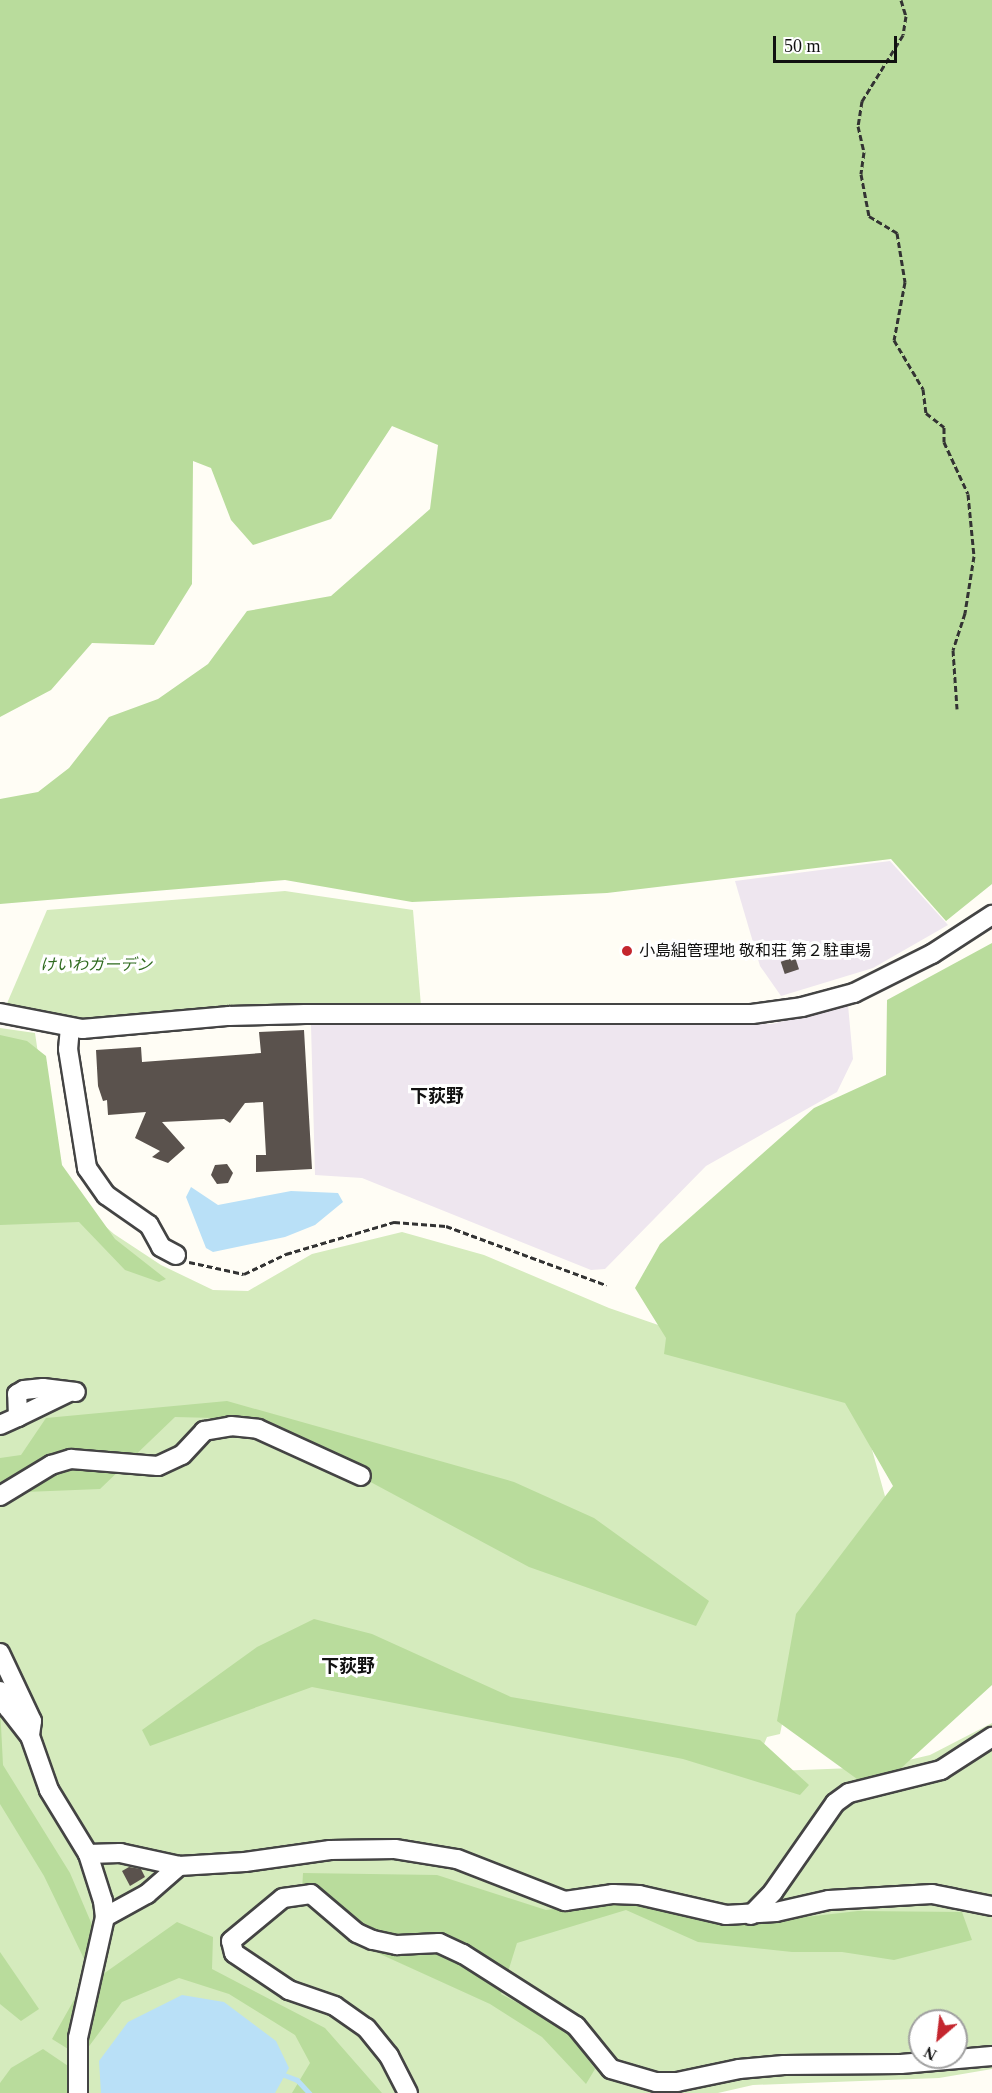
<!DOCTYPE html>
<html>
<head>
<meta charset="utf-8">
<style>
	body { margin:0 }
	#map { position:relative; width:992px; height:2093px; overflow:hidden; background:#fffdf5; font-family:"Times New Roman","Noto Sans JP",serif }
	div>[style] { position:absolute }
	[style*='--x'] { left:calc(var(--x)*1px); top:calc(var(--y)*1px); width:calc(var(--w)*1px); rotate:calc(var(--a)*1deg) }
	.industrial>* { inset:0; background:#eee6ef }
	.green>* { inset:0; background:#d5ebbd }
	.forest>* { inset:0; background:#b9dc9c }
	.water>* { inset:0; background:#b9e0f7 }
	.stream>* { height:5px; margin:-2.5px; padding:0 2.5px; transform-origin:2.5px; border-radius:2.5px; background:#b9e0f7 }
	.building>* { inset:0; background:#5a524d; transform-origin:0 0 }
	.path>* { height:3px; margin-top:-1.5px; transform-origin:0; background:repeating-linear-gradient(90deg,#333 0 6px,transparent 0 9px) }
	.roads { filter:drop-shadow(2px 0 #444) drop-shadow(-2px 0 #444) drop-shadow(0 2px #444) drop-shadow(0 -2px #444) }
	.minor>* { height:18px; margin:-9px; padding:0 9px; transform-origin:9px; border-radius:9px; background:#fff }
	.dots>* { width:16px; height:16px; translate:-50% -50%; box-sizing:border-box; border:3px solid #fff; border-radius:50% }
	span { translate:-50% -50%; white-space:nowrap; text-align:center; line-height:1.15; -webkit-text-stroke:6px #fff; paint-order:stroke }
	.poi-label { font-size:16px; color:#111 }
	.left { translate:0 -50%; text-align:left }
	.park-label { font-size:16px; color:#2f6b1f; font-style:italic }
	.neighbourhood-label { font-size:18px; color:#111; font-weight:700 }
	.north { position:absolute; left:908px; top:2009px; width:60px; height:60px; box-sizing:border-box; background:#fff; border:2px solid #a0a0a0; border-radius:50%; rotate:208deg; font-size:16px; font-weight:700; line-height:24px; text-align:center; color:#111 }
	.north::after { content:''; display:block; margin:auto; width:21px; height:27px; background:#c4262e; clip-path:polygon(50% 0,100% 100%,50% 72%,0 100%) }
	.scale { position:absolute; left:773px; top:36px; width:124px; height:27px; box-sizing:border-box; border:3px solid #111; border-top:0; padding-left:8px; font-size:18px; line-height:21px; white-space:nowrap; color:#111; -webkit-text-stroke:4px #fff; paint-order:stroke }
</style>
</head>
<body>
<div id="map">
	<div class="industrial">
		<i style="clip-path:polygon(890px 861px,948px 925px,873px 968px,781px 996px,760px 966px,735px 881px)"></i>
		<i style="clip-path:polygon(848px 1005px,853px 1059px,837px 1092px,706px 1166px,605px 1269px,591px 1270px,362px 1178px,315px 1175px,311px 1025px,772px 1024px)"></i>
	</div>
	<div class="green">
		<i style="clip-path:polygon(285px 891px,413px 910px,421px 1006px,95px 1023px,5px 1008px,47px 910px)"></i>
		<i style="clip-path:polygon(evenodd,0 1028px,35px 1033px,54px 1162px,74px 1199px,114px 1234px,161px 1265px,213px 1290px,248px 1291px,312px 1254px,402px 1232px,484px 1255px,609px 1308px,745px 1355px,854px 1385px,888px 1507px,800px 1636px,780px 1734px,767px 1737px,758px 1759px,776px 1771px,879px 1767px,930px 1755px,992px 1723px,992px 2069px,939px 2078px,753px 2085px,718px 2093px,0 2093px,0 1028px,920px 2021px,956px 2021px,956px 2057px,920px 2057px,920px 2021px)"></i>
	</div>
	<div class="forest">
		<i style="clip-path:polygon(0 0,992px 0,992px 884px,946px 921px,891px 859px,607px 893px,412px 902px,285px 880px,0 904px,0 799px,38px 792px,69px 768px,109px 717px,158px 699px,208px 664px,247px 611px,331px 596px,430px 509px,438px 445px,392px 426px,331px 519px,253px 545px,231px 520px,211px 468px,193px 461px,192px 584px,154px 645px,92px 643px,51px 690px,0 717px)"></i>
		<i style="clip-path:polygon(992px 943px,992px 1685px,875px 1792px,777px 1721px,796px 1614px,893px 1486px,845px 1403px,664px 1354px,666px 1338px,635px 1288px,660px 1244px,814px 1108px,886px 1075px,887px 1000px)"></i>
		<i style="clip-path:polygon(0 1035px,27px 1041px,46px 1056px,62px 1165px,115px 1239px,166px 1279px,159px 1282px,125px 1270px,79px 1222px,0 1225px)"></i>
		<i style="clip-path:polygon(227px 1401px,514px 1482px,594px 1518px,709px 1601px,696px 1626px,529px 1567px,253px 1419px,175px 1417px,100px 1489px,0 1493px,0 1458px,21px 1455px,46px 1418px)"></i>
		<i style="clip-path:polygon(314px 1619px,372px 1634px,511px 1697px,760px 1740px,809px 1785px,800px 1795px,683px 1759px,312px 1687px,150px 1746px,142px 1730px,257px 1647px)"></i>
		<i style="clip-path:polygon(0 1706px,3px 1765px,70px 1873px,104px 1953px,87px 1965px,44px 1876px,0 1804px)"></i>
		<i style="clip-path:polygon(303px 1873px,437px 1875px,546px 1910px,623px 1901px,728px 1926px,858px 1911px,962px 1912px,972px 1940px,894px 1960px,842px 1952px,792px 1952px,698px 1942px,626px 1910px,517px 1943px,501px 1994px,565px 2028px,595px 2069px,586px 2084px,542px 2037px,490px 2004px,380px 1954px,302px 1891px)"></i>
		<i style="clip-path:polygon(177px 1922px,213px 1937px,212px 1969px,325px 2028px,382px 2093px,292px 2093px,310px 2063px,295px 2035px,229px 1994px,179px 1978px,122px 2002px,81px 2057px,52px 2039px,79px 1991px)"></i>
		<i style="clip-path:polygon(0 1952px,39px 2009px,21px 2021px,0 2004px)"></i>
		<i style="clip-path:polygon(43px 2049px,74px 2070px,80px 2093px,0 2093px,0 2083px,11px 2068px)"></i>
	</div>
	<div class="water">
		<i style="clip-path:polygon(191px 1187px,218px 1205px,291px 1191px,338px 1193px,343px 1202px,315px 1225px,285px 1237px,213px 1252px,206px 1248px,186px 1197px)"></i>
		<i style="clip-path:polygon(182px 1995px,224px 2002px,276px 2041px,289px 2068px,275px 2093px,101px 2093px,99px 2061px,128px 2022px)"></i>
	</div>
	<div class="stream">
		<i style="--x:279;--y:2073;--w:19;--a:21"></i>
		<i style="--x:297;--y:2080;--w:18;--a:47"></i>
	</div>
	<div class="building">
		<i style="left:795px;top:957px;width:13px;height:15px;rotate:72deg"></i>
		<i style="clip-path:polygon(304px 1030px,312px 1169px,256px 1172px,256px 1155px,266px 1155px,263px 1102px,245px 1103px,230px 1123px,224px 1119px,162px 1122px,185px 1148px,168px 1163px,152px 1157px,160px 1151px,135px 1138px,146px 1112px,108px 1115px,107px 1100px,103px 1101px,98px 1086px,96px 1050px,141px 1047px,142px 1062px,261px 1053px,259px 1032px)"></i>
		<i style="clip-path:polygon(227px 1164px,233px 1173px,228px 1183px,217px 1184px,211px 1175px,215px 1165px)"></i>
		<i style="clip-path:polygon(129px 1867px,141px 1869px,145px 1877px,130px 1886px,122px 1871px)"></i>
	</div>
	<div class="path">
		<i style="--x:901;--y:0;--w:17;--a:73"></i>
		<i style="--x:906;--y:16;--w:19;--a:99"></i>
		<i style="--x:903;--y:35;--w:78;--a:121.8"></i>
		<i style="--x:862;--y:101;--w:25;--a:99"></i>
		<i style="--x:858;--y:126;--w:27;--a:77"></i>
		<i style="--x:864;--y:152;--w:22;--a:98"></i>
		<i style="--x:861;--y:174;--w:43;--a:79.2"></i>
		<i style="--x:869;--y:216;--w:33;--a:31"></i>
		<i style="--x:897;--y:233;--w:50;--a:80.7"></i>
		<i style="--x:905;--y:282;--w:59;--a:100.7"></i>
		<i style="--x:894;--y:340;--w:57;--a:59.4"></i>
		<i style="--x:923;--y:389;--w:24;--a:83"></i>
		<i style="--x:926;--y:413;--w:23;--a:38"></i>
		<i style="--x:944;--y:427;--w:15;--a:90"></i>
		<i style="--x:944;--y:442;--w:57;--a:65.2"></i>
		<i style="--x:968;--y:494;--w:62;--a:84.5"></i>
		<i style="--x:974;--y:556;--w:58;--a:99"></i>
		<i style="--x:965;--y:613;--w:39;--a:108"></i>
		<i style="--x:953;--y:650;--w:59;--a:86.1"></i>
		<i style="--x:189;--y:1262;--w:56;--a:12.3"></i>
		<i style="--x:244;--y:1274;--w:47;--a:-25.5"></i>
		<i style="--x:286;--y:1254;--w:113;--a:-16.5"></i>
		<i style="--x:394;--y:1222;--w:52;--a:4.4"></i>
		<i style="--x:446;--y:1226;--w:171;--a:20.2"></i>
	</div>
	<div class="roads">
		<div class="minor">
			<i style="--x:0;--y:1013;--w:84;--a:11"></i>
			<i style="--x:82;--y:1029;--w:148;--a:-5.1"></i>
			<i style="--x:229;--y:1016;--w:76;--a:-1.5"></i>
			<i style="--x:305;--y:1014;--w:447;--a:0"></i>
			<i style="--x:752;--y:1014;--w:50;--a:-8"></i>
			<i style="--x:802;--y:1007;--w:54;--a:-15.1"></i>
			<i style="--x:854;--y:993;--w:87;--a:-26.6"></i>
			<i style="--x:932;--y:954;--w:72;--a:-33"></i>
			<i style="--x:70;--y:1027;--w:22;--a:95"></i>
			<i style="--x:68;--y:1049;--w:121;--a:80.9"></i>
			<i style="--x:87;--y:1168;--w:33;--a:55"></i>
			<i style="--x:106;--y:1195;--w:52;--a:34.9"></i>
			<i style="--x:149;--y:1225;--w:25;--a:61"></i>
			<i style="--x:161;--y:1247;--w:17;--a:28"></i>
			<i style="--x:18;--y:1417;--w:55;--a:-26.1"></i>
			<i style="--x:0;--y:1425;--w:20;--a:-24"></i>
			<i style="--x:18;--y:1417;--w:23;--a:-92"></i>
			<i style="--x:17;--y:1394;--w:8;--a:-30"></i>
			<i style="--x:24;--y:1390;--w:19;--a:-6"></i>
			<i style="--x:43;--y:1388;--w:33;--a:7"></i>
			<i style="--x:0;--y:1496;--w:60;--a:-31.3"></i>
			<i style="--x:51;--y:1465;--w:21;--a:-17"></i>
			<i style="--x:71;--y:1459;--w:87;--a:4.6"></i>
			<i style="--x:158;--y:1466;--w:26;--a:-25"></i>
			<i style="--x:182;--y:1455;--w:33;--a:-47"></i>
			<i style="--x:204;--y:1431;--w:27;--a:-10"></i>
			<i style="--x:231;--y:1426;--w:27;--a:6"></i>
			<i style="--x:258;--y:1429;--w:113;--a:24.5"></i>
			<i style="--x:0;--y:1653;--w:75;--a:64.8"></i>
			<i style="--x:32;--y:1721;--w:15;--a:98"></i>
			<i style="--x:0;--y:1691;--w:19;--a:65"></i>
			<i style="--x:8;--y:1708;--w:36;--a:52"></i>
			<i style="--x:30;--y:1736;--w:57;--a:70.6"></i>
			<i style="--x:49;--y:1790;--w:75;--a:58.6"></i>
			<i style="--x:88;--y:1854;--w:49;--a:72.3"></i>
			<i style="--x:103;--y:1901;--w:16;--a:83"></i>
			<i style="--x:105;--y:1917;--w:124;--a:102.6"></i>
			<i style="--x:78;--y:2038;--w:55;--a:90"></i>
			<i style="--x:88;--y:1854;--w:32;--a:-2"></i>
			<i style="--x:120;--y:1853;--w:60;--a:12.4"></i>
			<i style="--x:179;--y:1866;--w:66;--a:-3.5"></i>
			<i style="--x:245;--y:1862;--w:86;--a:-8"></i>
			<i style="--x:330;--y:1850;--w:65;--a:-0.9"></i>
			<i style="--x:395;--y:1849;--w:63;--a:9.2"></i>
			<i style="--x:457;--y:1859;--w:116;--a:21.3"></i>
			<i style="--x:565;--y:1901;--w:49;--a:-8.3"></i>
			<i style="--x:613;--y:1894;--w:26;--a:2"></i>
			<i style="--x:639;--y:1895;--w:89;--a:12.9"></i>
			<i style="--x:726;--y:1915;--w:50;--a:-3.4"></i>
			<i style="--x:776;--y:1912;--w:54;--a:-12.8"></i>
			<i style="--x:829;--y:1900;--w:103;--a:-3.3"></i>
			<i style="--x:932;--y:1894;--w:61;--a:11.3"></i>
			<i style="--x:751;--y:1915;--w:32;--a:-46"></i>
			<i style="--x:773;--y:1892;--w:108;--a:-55.1"></i>
			<i style="--x:835;--y:1803;--w:17;--a:-36"></i>
			<i style="--x:849;--y:1793;--w:95;--a:-14"></i>
			<i style="--x:941;--y:1770;--w:61;--a:-32.9"></i>
			<i style="--x:105;--y:1917;--w:48;--a:-28.7"></i>
			<i style="--x:147;--y:1894;--w:43;--a:-41.2"></i>
			<i style="--x:408;--y:2093;--w:42;--a:-117.2"></i>
			<i style="--x:389;--y:2056;--w:36;--a:-129"></i>
			<i style="--x:366;--y:2028;--w:38;--a:-145"></i>
			<i style="--x:335;--y:2006;--w:49;--a:-160.8"></i>
			<i style="--x:289;--y:1990;--w:66;--a:-146.1"></i>
			<i style="--x:234;--y:1953;--w:12;--a:-104"></i>
			<i style="--x:231;--y:1941;--w:67;--a:-39.6"></i>
			<i style="--x:283;--y:1898;--w:28;--a:-8"></i>
			<i style="--x:311;--y:1894;--w:60;--a:40.3"></i>
			<i style="--x:357;--y:1933;--w:17;--a:24"></i>
			<i style="--x:373;--y:1940;--w:25;--a:12"></i>
			<i style="--x:397;--y:1945;--w:42;--a:-2.7"></i>
			<i style="--x:439;--y:1943;--w:26;--a:25"></i>
			<i style="--x:463;--y:1954;--w:134;--a:32.5"></i>
			<i style="--x:576;--y:2026;--w:55;--a:50.9"></i>
			<i style="--x:611;--y:2069;--w:47;--a:16.1"></i>
			<i style="--x:656;--y:2082;--w:21;--a:0"></i>
			<i style="--x:677;--y:2082;--w:63;--a:-11.8"></i>
			<i style="--x:739;--y:2069;--w:45;--a:-5.1"></i>
			<i style="--x:784;--y:2065;--w:117;--a:-0.5"></i>
			<i style="--x:901;--y:2064;--w:91;--a:-5"></i>
		</div>
	</div>
	<div class="dots">
		<i style="left:627px;top:951px;background:#c4262e"></i>
	</div>
	<div class="poi-label">
		<span class="left" style="left:639px;top:951px">小島組管理地 敬和荘 第２駐車場</span>
	</div>
	<div class="park-label">
		<span style="left:96px;top:965px">けいわガーデン</span>
	</div>
	<div class="neighbourhood-label">
		<span style="left:437px;top:1096px">下荻野</span>
		<span style="left:348px;top:1666px">下荻野</span>
	</div>
	<div class="north">N</div>
	<div class="scale">50 m</div>
</div>
</body>
</html>
